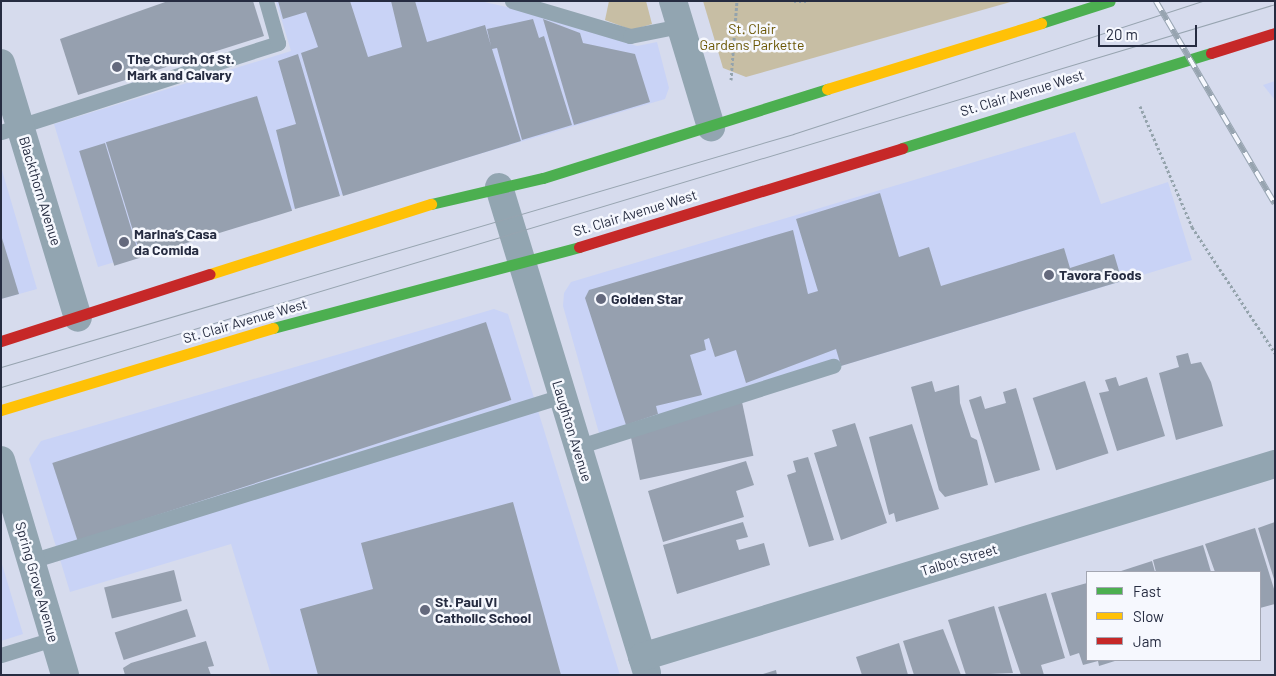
<!DOCTYPE html>
<html>
<head>
<meta charset="utf-8">
<style>
	body { margin:0 }
	#map { position:relative; width:1276px; height:676px; overflow:hidden; background:#d6dbed; font-family:Barlow,sans-serif }
	div>[style] { position:absolute }
	[style*='--x'] { left:calc(var(--x)*1px); top:calc(var(--y)*1px); width:calc(var(--w)*1px); rotate:calc(var(--a)*1deg) }
	.built>* { inset:0; background:#c9d3f6 }
	.green>* { inset:0; background:#c7bea4 }
	.building>* { inset:0; background:#96a0af; transform-origin:0 0 }
	.path>* { height:3px; margin-top:-1.5px; transform-origin:0; background:repeating-linear-gradient(90deg,#94a3ac 0 2.5px,transparent 0 5px) }
	.lane>* { height:15px; margin:-7.5px; padding:0 7.5px; transform-origin:7.5px; border-radius:7.5px; background:#92a5b1 }
	.street>* { height:28px; margin:-14px; padding:0 14px; transform-origin:14px; border-radius:14px; background:#92a5b1 }
	.fast>* { height:11px; margin:-5.5px; padding:0 5.5px; transform-origin:5.5px; border-radius:5.5px; background:#4caf50 }
	.slow>* { height:11px; margin:-5.5px; padding:0 5.5px; transform-origin:5.5px; border-radius:5.5px; background:#ffc107 }
	.jam>* { height:11px; margin:-5.5px; padding:0 5.5px; transform-origin:5.5px; border-radius:5.5px; background:#c62828 }
	.tram>* { height:1px; margin:-0.5px; padding:0 0.5px; transform-origin:0.5px; border-radius:0.5px; background:#97a4b0 }
	.rail>* { height:5.5px; margin-top:-2.75px; transform-origin:0; background:repeating-linear-gradient(90deg,#f6f8fe 0 11px,#97a4b0 0 22px); box-sizing:border-box; border-block:1px solid #97a4b0 }
	.dots>* { width:14px; height:14px; translate:-50% -50%; box-sizing:border-box; border:2px solid #f6f8fe; border-radius:50% }
	span { translate:-50% -50%; white-space:nowrap; text-align:center; line-height:1.15; -webkit-text-stroke:5px #f6f8fe; paint-order:stroke }
	.park-label { font-size:14px; color:#6a5603 }
	.poi-label { font-size:14px; color:#262c41; font-weight:700 }
	.left { translate:0 -50%; text-align:left }
	.street-label { font-size:14px; color:#262c41 }
	.frame { position:absolute; inset:0; border:2px solid #262c41; pointer-events:none }
	.legend { position:absolute; left:1086px; top:571px; width:175px; height:90px; box-sizing:border-box; background:#f6f8fe; border:1px solid #a3a6b2; margin:0; padding:6px 9px; list-style:none; font-size:15px; color:#262c41 }
	.legend li { display:flex; align-items:center; gap:10px; height:25px }
	.legend b { width:25px; border:1px solid #a3a6b2 }
	.scale { position:absolute; left:1098px; top:25px; width:99px; height:22px; box-sizing:border-box; border:2px solid #262c41; border-top:0; padding-left:6px; font-size:15px; line-height:18px; white-space:nowrap; color:#262c41; -webkit-text-stroke:4px #f6f8fe; paint-order:stroke }
</style>
</head>
<body>
<div id="map">
	<div class="built">
		<i style="clip-path:polygon(276px 1px,480px 1px,520px 10px,637px 46px,657px 42px,669px 88px,665px 99px,98px 267px,54px 124px,291px 51px)"></i>
		<i style="clip-path:polygon(1275px 81px,1275px 100px,1263px 85px)"></i>
		<i style="clip-path:polygon(1075px 132px,1101px 204px,1168px 182px,1192px 260px,841px 366px,599px 433px,563px 306px,564px 293px,571px 282px)"></i>
		<i style="clip-path:polygon(1px 167px,37px 289px,1px 299px)"></i>
		<i style="clip-path:polygon(494px 309px,508px 314px,620px 675px,271px 675px,231px 544px,70px 592px,29px 459px,41px 441px)"></i>
		<i style="clip-path:polygon(1px 561px,23px 634px,1px 641px)"></i>
	</div>
	<div class="green">
		<i style="clip-path:polygon(609px 1px,646px 1px,652px 24px,632px 30px,605px 20px)"></i>
		<i style="clip-path:polygon(703px 1px,1014px 1px,746px 77px,723px 68px)"></i>
	</div>
	<div class="building">
		<i style="clip-path:polygon(168px 1px,253px 1px,264px 36px,78px 95px,60px 39px)"></i>
		<i style="clip-path:polygon(278px 1px,350px 1px,368px 57px,402px 47px,391px 1px,415px 1px,427px 42px,485px 25px,491px 46px,487px 29px,533px 19px,539px 38px,544px 36px,572px 125px,522px 140px,497px 48px,492px 49px,521px 141px,343px 196px,301px 53px,318px 47px,306px 12px,283px 19px)"></i>
		<i style="clip-path:polygon(543px 19px,580px 33px,583px 43px,635px 54px,650px 102px,574px 125px)"></i>
		<i style="clip-path:polygon(298px 54px,340px 196px,295px 209px,276px 130px,296px 124px,278px 61px)"></i>
		<i style="left:257px;top:96px;width:120px;height:158px;rotate:73deg"></i>
		<i style="left:105px;top:143px;width:120px;height:27px;rotate:73deg"></i>
		<i style="clip-path:polygon(880px 193px,899px 257px,929px 247px,941px 286px,1064px 248px,1070px 268px,1114px 254px,1122px 281px,841px 366px,836px 349px,746px 383px,736px 350px,715px 357px,709px 338px,704px 340px,706px 350px,690px 355px,702px 395px,656px 406px,658px 414px,626px 425px,585px 298px,589px 290px,793px 230px,808px 294px,818px 291px,796px 219px)"></i>
		<i style="clip-path:polygon(1px 235px,19px 294px,1px 299px)"></i>
		<i style="left:486px;top:322px;width:82px;height:456px;rotate:72deg"></i>
		<i style="clip-path:polygon(1188px 353px,1191px 364px,1201px 362px,1211px 382px,1223px 426px,1176px 440px,1159px 373px,1179px 367px,1176px 356px)"></i>
		<i style="clip-path:polygon(1116px 377px,1119px 386px,1147px 377px,1165px 436px,1117px 451px,1099px 393px,1109px 391px,1105px 380px)"></i>
		<i style="clip-path:polygon(932px 381px,935px 392px,959px 385px,960px 403px,971px 437px,977px 440px,988px 485px,945px 497px,939px 490px,911px 387px)"></i>
		<i style="left:1085px;top:381px;width:76px;height:55px;rotate:72deg"></i>
		<i style="clip-path:polygon(1016px 388px,1040px 470px,995px 483px,969px 400px,981px 396px,985px 409px,1006px 403px,1003px 392px)"></i>
		<i style="left:742px;top:402px;width:55px;height:116px;rotate:78deg"></i>
		<i style="clip-path:polygon(855px 423px,887px 523px,841px 540px,814px 453px,837px 446px,832px 430px)"></i>
		<i style="clip-path:polygon(912px 424px,939px 509px,896px 522px,894px 513px,889px 515px,869px 437px)"></i>
		<i style="clip-path:polygon(808px 457px,834px 540px,809px 547px,787px 475px,796px 472px,793px 461px)"></i>
		<i style="clip-path:polygon(746px 461px,754px 485px,736px 491px,744px 517px,663px 542px,648px 491px)"></i>
		<i style="clip-path:polygon(513px 502px,561px 675px,318px 675px,300px 609px,373px 589px,361px 543px)"></i>
		<i style="clip-path:polygon(743px 522px,748px 537px,736px 540px,739px 550px,764px 543px,770px 565px,677px 594px,663px 545px)"></i>
		<i style="clip-path:polygon(1275px 522px,1275px 579px,1274px 579px,1258px 528px)"></i>
		<i style="clip-path:polygon(1255px 528px,1275px 592px,1275px 604px,1260px 608px,1260px 572px,1215px 572px,1205px 544px)"></i>
		<i style="clip-path:polygon(1203px 545px,1211px 572px,1156px 572px,1153px 560px)"></i>
		<i style="clip-path:polygon(1152px 561px,1155px 572px,1118px 572px)"></i>
		<i style="left:174px;top:570px;width:32px;height:72px;rotate:76deg"></i>
		<i style="clip-path:polygon(1087px 583px,1087px 660px,1118px 660px,1099px 666px,1098px 661px,1083px 665px,1079px 653px,1070px 656px,1051px 593px)"></i>
		<i style="clip-path:polygon(1046px 593px,1065px 658px,1041px 665px,1044px 675px,1021px 675px,998px 607px)"></i>
		<i style="clip-path:polygon(994px 606px,1013px 673px,966px 675px,948px 620px)"></i>
		<i style="left:187px;top:609px;width:29px;height:76px;rotate:72deg"></i>
		<i style="clip-path:polygon(943px 629px,961px 675px,914px 675px,903px 641px)"></i>
		<i style="clip-path:polygon(206px 641px,214px 666px,208px 667px,211px 675px,125px 675px,123px 668px,131px 663px)"></i>
		<i style="clip-path:polygon(899px 643px,908px 675px,862px 675px,856px 657px)"></i>
		<i style="clip-path:polygon(776px 670px,777px 675px,763px 675px,763px 674px)"></i>
	</div>
	<div class="path">
		<i style="--x:794;--y:1;--w:12;--a:0"></i>
		<i style="--x:731;--y:80;--w:79;--a:-85.7"></i>
		<i style="--x:1140;--y:106;--w:132;--a:66.7"></i>
		<i style="--x:1192;--y:227;--w:151;--a:56.6"></i>
	</div>
	<div class="lane">
		<i style="--x:512;--y:1;--w:123;--a:16.5"></i>
		<i style="--x:630;--y:36;--w:51;--a:-11.3"></i>
		<i style="--x:1;--y:132;--w:291;--a:-17.8"></i>
		<i style="--x:278;--y:43;--w:44;--a:-105.9"></i>
		<i style="--x:577;--y:447;--w:269;--a:-17.6"></i>
		<i style="--x:31;--y:561;--w:556;--a:-17.26"></i>
		<i style="--x:1;--y:655;--w:54;--a:-17.1"></i>
	</div>
	<div class="street">
		<i style="--x:673;--y:1;--w:132;--a:73.2"></i>
		<i style="--x:1;--y:63;--w:266;--a:73.2"></i>
		<i style="--x:499;--y:187;--w:508;--a:73.06"></i>
		<i style="--x:1;--y:460;--w:224;--a:73.4"></i>
		<i style="--x:642;--y:657;--w:662;--a:-16.96"></i>
	</div>
	<div class="fast">
		<i style="--x:1041;--y:23;--w:72;--a:-17.7"></i>
		<i style="--x:902;--y:148;--w:323;--a:-17.1"></i>
		<i style="--x:431;--y:204;--w:115;--a:-13.1"></i>
		<i style="--x:543;--y:178;--w:298;--a:-17.4"></i>
		<i style="--x:273;--y:328;--w:317;--a:-14.8"></i>
	</div>
	<div class="slow">
		<i style="--x:827;--y:89;--w:224;--a:-17.1"></i>
		<i style="--x:210;--y:274;--w:232;--a:-17.6"></i>
		<i style="--x:1;--y:410;--w:284;--a:-16.8"></i>
	</div>
	<div class="jam">
		<i style="--x:1211;--y:53;--w:67;--a:-17.4"></i>
		<i style="--x:579;--y:247;--w:338;--a:-17"></i>
		<i style="--x:1;--y:341;--w:219;--a:-17.8"></i>
	</div>
	<div class="tram">
		<i style="--x:1;--y:367;--w:826;--a:-16.39"></i>
		<i style="--x:793;--y:134;--w:431;--a:-18"></i>
		<i style="--x:1;--y:387;--w:1330;--a:-16.73"></i>
	</div>
	<div class="rail">
		<i style="--x:1156;--y:1;--w:235;--a:59.6"></i>
	</div>
	<div class="dots">
		<i style="left:117px;top:67px;background:#64697d"></i>
		<i style="left:124px;top:242px;background:#64697d"></i>
		<i style="left:1049px;top:275px;background:#64697d"></i>
		<i style="left:601px;top:299px;background:#64697d"></i>
		<i style="left:425px;top:610px;background:#64697d"></i>
	</div>
	<div class="park-label">
		<span style="left:752px;top:37px">St. Clair<br>Gardens Parkette</span>
	</div>
	<div class="poi-label">
		<span class="left" style="left:127px;top:67px">The Church Of St.<br>Mark and Calvary</span>
		<span class="left" style="left:134px;top:242px">Marina’s Casa<br>da Comida</span>
		<span class="left" style="left:1059px;top:275px">Tavora Foods</span>
		<span class="left" style="left:611px;top:299px">Golden Star</span>
		<span class="left" style="left:435px;top:610px">St. Paul VI<br>Catholic School</span>
	</div>
	<div class="street-label">
		<span style="left:1022px;top:93px;rotate:-17deg">St. Clair Avenue West</span>
		<span style="left:40px;top:191px;rotate:73deg">Blackthorn Avenue</span>
		<span style="left:635px;top:213px;rotate:-17deg">St. Clair Avenue West</span>
		<span style="left:245px;top:321px;rotate:-16deg">St. Clair Avenue West</span>
		<span style="left:572px;top:431px;rotate:73deg">Laughton Avenue</span>
		<span style="left:959px;top:560px;rotate:-17deg">Talbot Street</span>
		<span style="left:37px;top:582px;rotate:74deg">Spring Grove Avenue</span>
	</div>
	<div class="frame"></div>
	<ul class="legend">
	<li><b style="height:6px;background:#4caf50"></b>Fast</li>
	<li><b style="height:6px;background:#ffc107"></b>Slow</li>
	<li><b style="height:6px;background:#c62828"></b>Jam</li>
	</ul>
	<div class="scale">20 m</div>
</div>
</body>
</html>
